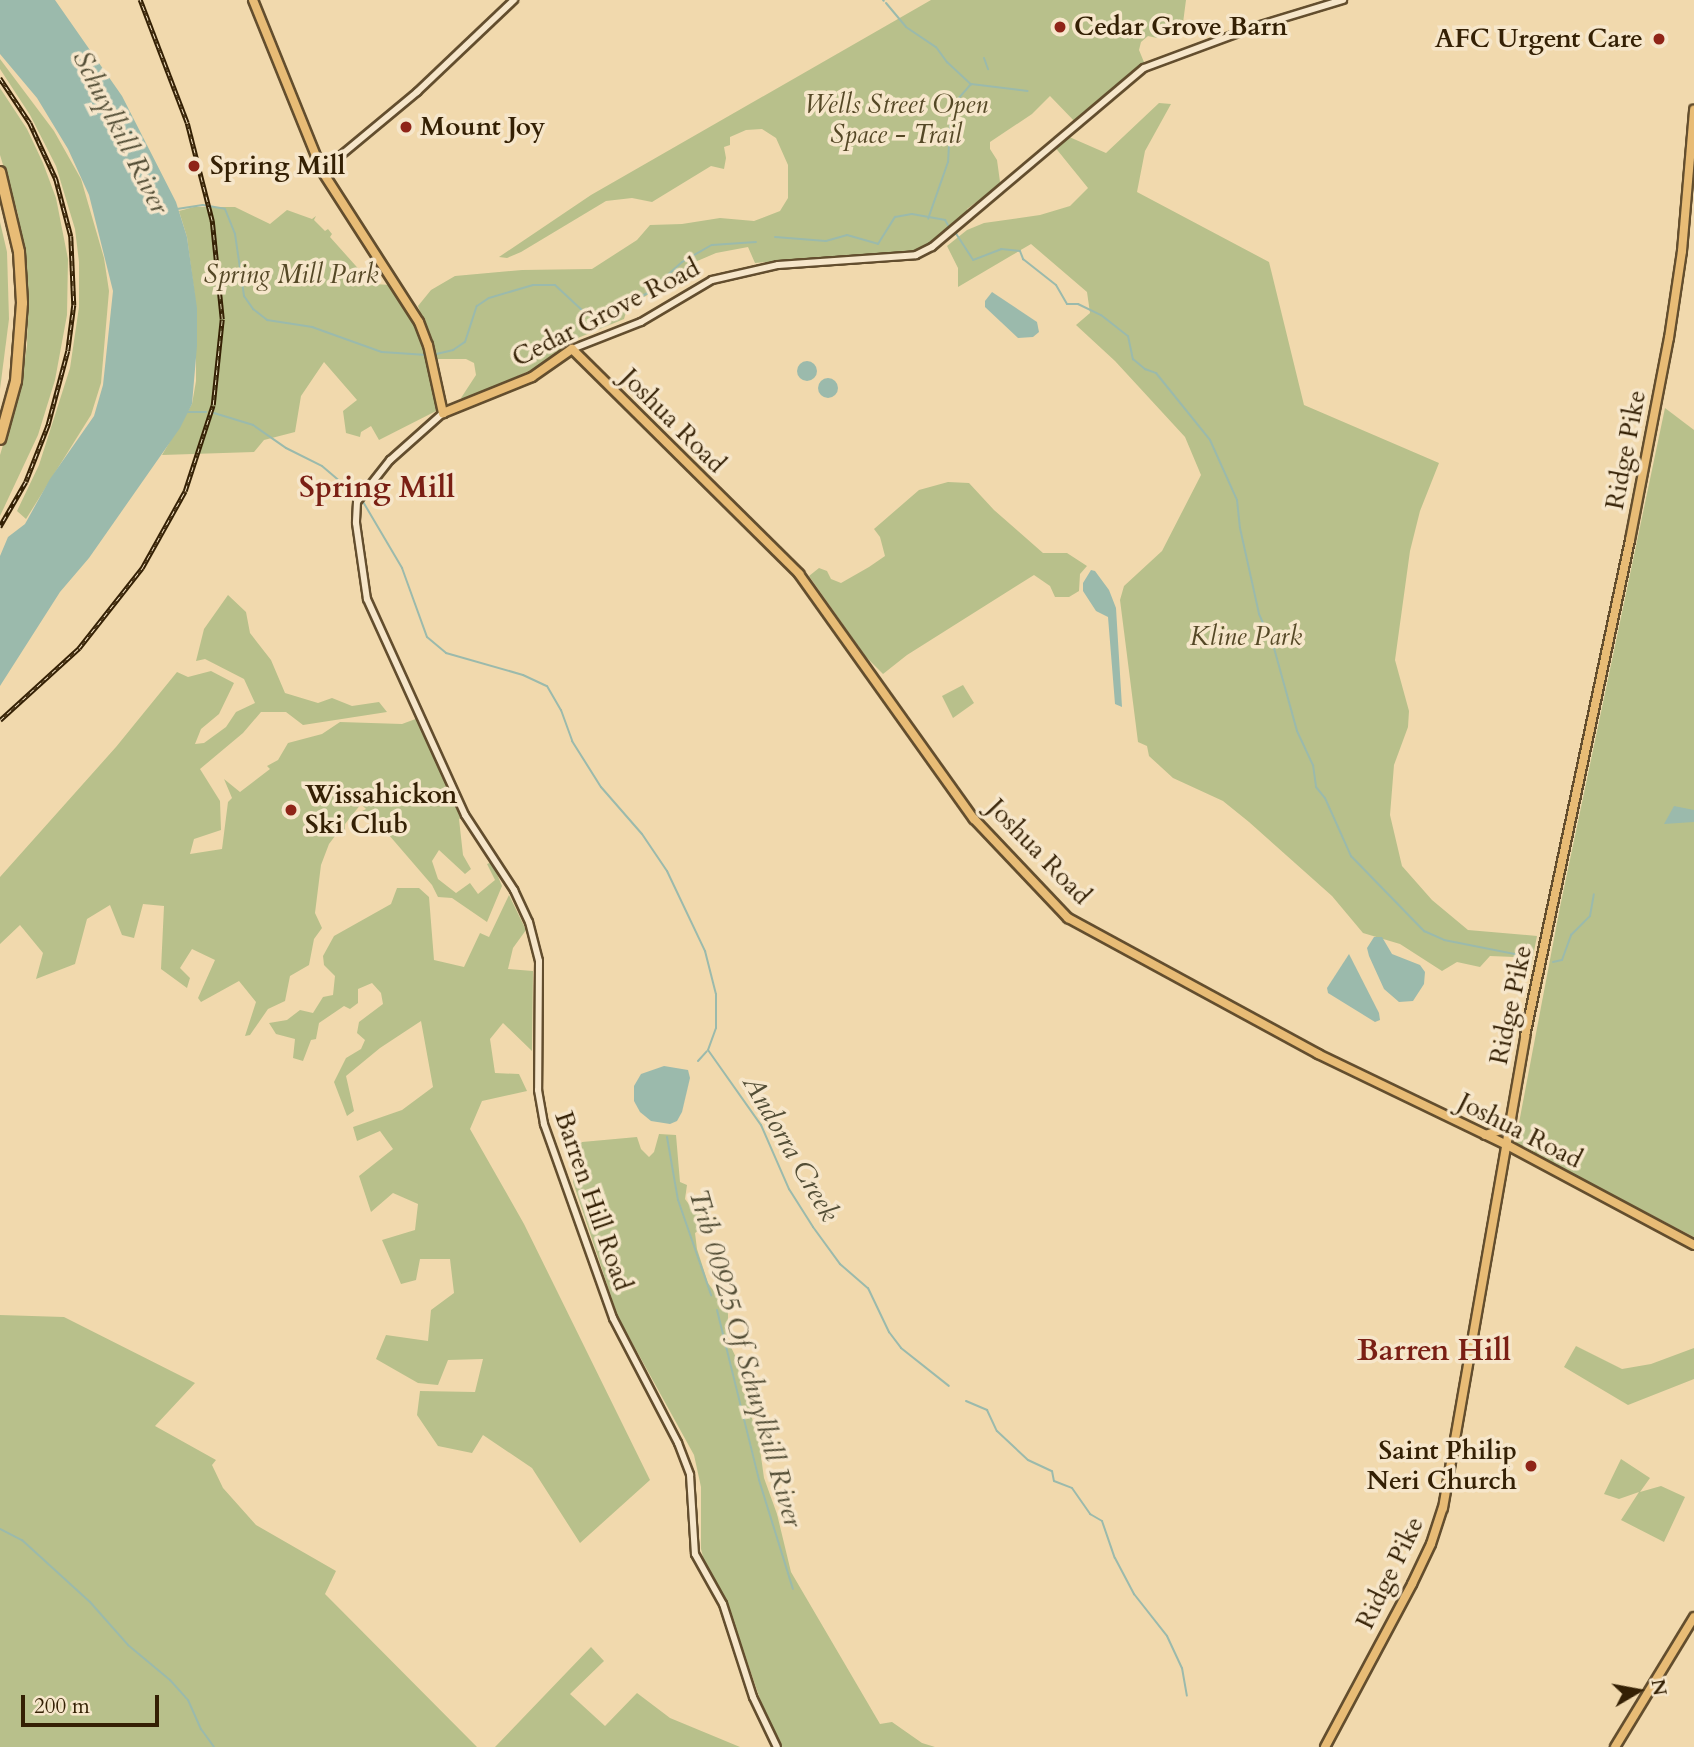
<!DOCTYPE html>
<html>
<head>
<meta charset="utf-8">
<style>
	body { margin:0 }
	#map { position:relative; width:1694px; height:1747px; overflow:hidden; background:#f1d9ad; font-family:Cardo,serif }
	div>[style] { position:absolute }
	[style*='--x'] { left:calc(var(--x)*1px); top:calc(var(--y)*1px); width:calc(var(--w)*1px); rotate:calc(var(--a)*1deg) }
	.green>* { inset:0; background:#b8c08b }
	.water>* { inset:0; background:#9bbaac }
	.round { border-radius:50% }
	.stream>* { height:2px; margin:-1px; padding:0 1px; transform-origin:1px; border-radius:1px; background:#9bbaac }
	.roads { filter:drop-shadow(2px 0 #634e2e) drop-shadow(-2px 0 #634e2e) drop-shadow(0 2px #634e2e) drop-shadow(0 -2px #634e2e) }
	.minor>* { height:6px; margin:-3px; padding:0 3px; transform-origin:3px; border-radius:3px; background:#f6e6ca }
	.major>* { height:8px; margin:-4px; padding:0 4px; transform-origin:4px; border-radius:4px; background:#e8bc76 }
	.highway>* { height:10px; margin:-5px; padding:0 5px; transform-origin:5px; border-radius:5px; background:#e8bc76 }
	.rail>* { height:4.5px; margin-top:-2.25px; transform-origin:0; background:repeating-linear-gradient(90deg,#f6e6ca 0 5px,#342004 0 10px); box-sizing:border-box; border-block:2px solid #342004 }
	.dots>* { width:19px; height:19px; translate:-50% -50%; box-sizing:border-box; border:4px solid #f6e6ca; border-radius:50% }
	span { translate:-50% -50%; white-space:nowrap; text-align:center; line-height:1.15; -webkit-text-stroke:7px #f6e6ca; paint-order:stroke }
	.poi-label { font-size:26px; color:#342004; font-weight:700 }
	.left { translate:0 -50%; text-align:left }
	.right { translate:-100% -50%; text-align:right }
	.park-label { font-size:26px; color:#554826; font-style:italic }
	.street-label { font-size:26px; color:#342004 }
	.water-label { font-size:28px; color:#534e36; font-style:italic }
	.quarter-label { font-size:30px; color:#7a1f14; font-weight:700 }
	.north { position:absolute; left:1603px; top:1656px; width:70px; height:70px; -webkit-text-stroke:5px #f6e6ca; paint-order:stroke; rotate:80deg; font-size:19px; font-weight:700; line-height:28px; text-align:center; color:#342004 }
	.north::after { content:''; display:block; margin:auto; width:24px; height:32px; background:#342004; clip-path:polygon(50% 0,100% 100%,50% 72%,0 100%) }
	.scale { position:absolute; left:21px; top:1695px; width:138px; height:32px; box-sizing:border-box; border:4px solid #342004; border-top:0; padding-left:9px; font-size:21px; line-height:24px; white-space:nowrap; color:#342004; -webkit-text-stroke:5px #f6e6ca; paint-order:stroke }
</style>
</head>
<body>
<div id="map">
	<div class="green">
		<i style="clip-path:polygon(931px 0,1186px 0,1183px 23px,1168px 35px,1157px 38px,1148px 36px,1141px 42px,1139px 50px,1146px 67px,1079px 126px,1050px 96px,1032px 114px,990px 142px,990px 149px,997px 160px,1001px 189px,985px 202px,982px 198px,967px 209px,970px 215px,932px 247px,916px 255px,806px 262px,806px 259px,755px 263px,748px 247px,716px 253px,695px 262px,627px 309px,624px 319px,573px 340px,536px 368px,463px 400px,461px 398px,476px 375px,474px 363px,466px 359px,437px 359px,418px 306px,431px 290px,455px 276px,522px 270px,592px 269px,637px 240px,650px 225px,682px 224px,720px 218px,754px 221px,780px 211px,788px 198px,788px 165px,776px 138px,762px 129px,746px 130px,730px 137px,730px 145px,724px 147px,726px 158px,724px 169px,711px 166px,652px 202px,632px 198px,606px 201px,521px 252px,507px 258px,499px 257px,591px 195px)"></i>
		<i style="clip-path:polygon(0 59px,54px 131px,81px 179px,104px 258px,109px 291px,101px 383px,91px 415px,26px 519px,17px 511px,39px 465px,70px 368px,79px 307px,79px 262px,75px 229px,56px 166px,30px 115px,0 69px)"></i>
		<i style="clip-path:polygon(0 88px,27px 129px,43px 163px,56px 198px,68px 259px,67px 315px,55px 380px,38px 435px,0 516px,0 455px,20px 388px,27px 346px,28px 298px,18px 214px,0 155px)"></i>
		<i style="clip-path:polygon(1159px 103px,1171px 104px,1145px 151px,1137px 192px,1269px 262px,1304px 405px,1439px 463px,1420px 511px,1410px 551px,1395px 660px,1409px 711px,1408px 727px,1394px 765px,1390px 815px,1402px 866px,1432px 900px,1468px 930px,1537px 936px,1531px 967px,1514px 957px,1490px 956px,1480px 967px,1457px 962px,1442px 971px,1400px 944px,1363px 933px,1332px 896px,1249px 822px,1223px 801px,1173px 778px,1149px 756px,1147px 746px,1138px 742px,1120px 600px,1124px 586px,1162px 551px,1201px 475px,1185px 437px,1115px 361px,1076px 325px,1090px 313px,1087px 292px,1031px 244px,958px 287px,958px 268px,947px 246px,967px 230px,984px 223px,1040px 215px,1070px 206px,1088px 188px,1054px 146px,1067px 136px,1106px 153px)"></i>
		<i style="clip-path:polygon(194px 207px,235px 207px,270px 224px,287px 210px,312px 219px,316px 216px,314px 220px,325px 231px,328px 229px,332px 234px,330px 237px,372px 284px,392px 285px,419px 322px,442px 408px,379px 440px,371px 426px,361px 432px,360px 437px,346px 433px,343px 411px,357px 400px,324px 362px,301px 396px,295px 432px,264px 440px,254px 452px,162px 455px,192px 404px,196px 381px,196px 306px,187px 237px,179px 211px)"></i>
		<i style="clip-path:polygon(0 222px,7px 252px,9px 319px,0 389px)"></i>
		<i style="clip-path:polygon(1665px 408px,1694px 430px,1694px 1237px,1515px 1144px,1560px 907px)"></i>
		<i style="clip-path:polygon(948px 482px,969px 483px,994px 510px,1043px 553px,1067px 553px,1087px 566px,1080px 574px,1079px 591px,1069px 597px,1055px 597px,1050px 586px,1034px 575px,907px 655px,883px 674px,866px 657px,809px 576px,819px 568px,827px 571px,831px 579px,841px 583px,869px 567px,885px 556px,880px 537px,874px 529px,919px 490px)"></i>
		<i style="clip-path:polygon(228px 595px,246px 612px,250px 633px,271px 660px,285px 693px,318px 703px,332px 698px,352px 706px,379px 702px,387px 712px,303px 725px,286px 712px,261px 712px,243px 733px,200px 769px,220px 801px,221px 830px,194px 839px,190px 854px,222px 849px,228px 802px,232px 798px,224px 779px,240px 792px,270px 769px,267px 766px,278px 760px,288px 743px,322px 734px,340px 722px,402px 724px,421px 717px,462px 817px,459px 819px,463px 855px,471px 869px,465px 874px,439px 850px,432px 861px,438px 879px,456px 893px,470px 883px,478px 894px,495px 880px,487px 864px,492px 862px,502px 886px,487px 922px,452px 898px,438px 897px,432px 885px,376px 820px,374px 824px,360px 817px,360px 812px,366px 809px,361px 804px,345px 824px,345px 833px,338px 832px,329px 844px,321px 865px,315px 913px,322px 928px,314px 939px,309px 965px,290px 976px,285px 1001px,268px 1009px,250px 1035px,245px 1036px,256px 1002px,239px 981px,201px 1002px,198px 998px,215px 960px,192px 949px,180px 968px,190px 978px,187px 988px,161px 969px,164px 906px,143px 904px,134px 938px,122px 935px,110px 905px,87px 919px,75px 964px,36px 979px,43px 953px,20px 925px,0 944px,0 877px,116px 747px,177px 672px,188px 677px,211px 671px,234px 683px,219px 714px,201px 729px,195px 744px,204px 743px,226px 727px,236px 712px,255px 703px,244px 679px,205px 659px,196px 661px,204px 629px)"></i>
		<i style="clip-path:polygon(963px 685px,974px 703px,953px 718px,942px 696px)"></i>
		<i style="clip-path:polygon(397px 888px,419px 888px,429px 897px,434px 960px,464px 967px,480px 933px,489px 937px,509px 895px,526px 930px,513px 948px,508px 969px,533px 971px,532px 1051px,503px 1023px,490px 1039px,495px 1073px,519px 1074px,527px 1091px,482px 1101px,470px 1129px,524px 1224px,650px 1480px,580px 1543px,532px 1468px,483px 1435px,472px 1453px,438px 1446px,417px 1415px,420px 1391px,475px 1392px,483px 1359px,448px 1360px,438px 1385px,418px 1383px,376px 1359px,386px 1335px,428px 1341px,431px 1310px,454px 1293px,450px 1259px,420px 1259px,416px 1280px,401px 1284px,382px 1240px,415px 1230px,418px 1204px,393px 1193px,371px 1212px,359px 1176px,393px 1149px,380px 1131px,357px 1141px,353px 1127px,402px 1110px,433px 1087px,421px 1021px,380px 1048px,346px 1076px,354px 1111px,347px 1116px,334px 1082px,346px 1058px,361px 1049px,365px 1040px,357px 1033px,359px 1022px,383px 1004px,381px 993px,372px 983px,358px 989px,358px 1003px,350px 1009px,344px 1006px,319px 1023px,316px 1039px,311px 1040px,303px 1061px,293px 1058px,295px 1039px,276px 1034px,269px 1023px,287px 1020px,300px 1010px,313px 1013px,323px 997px,333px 995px,335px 976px,324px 965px,323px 956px,334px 936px,391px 904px)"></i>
		<i style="clip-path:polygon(659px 1134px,676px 1135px,680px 1182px,687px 1185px,685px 1199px,691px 1207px,706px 1215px,707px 1224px,695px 1233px,697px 1249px,708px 1283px,728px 1311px,728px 1341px,745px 1376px,742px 1391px,756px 1407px,752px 1418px,758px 1435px,764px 1478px,777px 1514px,791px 1572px,880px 1724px,892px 1722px,922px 1743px,935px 1747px,781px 1747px,761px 1702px,726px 1599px,706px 1568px,701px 1549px,701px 1487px,694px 1455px,618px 1317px,573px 1182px,574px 1150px,582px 1142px,637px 1137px,641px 1149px,649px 1157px,654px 1152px)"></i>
		<i style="clip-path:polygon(0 1315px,64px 1317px,195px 1383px,155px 1426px,216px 1460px,212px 1465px,223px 1488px,256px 1525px,336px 1571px,325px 1594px,477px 1747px,0 1747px)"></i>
		<i style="clip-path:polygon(1576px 1346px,1622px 1369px,1651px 1364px,1694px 1348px,1694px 1379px,1628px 1405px,1564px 1367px)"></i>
		<i style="clip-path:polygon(1621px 1459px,1650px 1478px,1640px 1492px,1661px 1486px,1685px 1497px,1664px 1542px,1621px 1520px,1639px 1492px,1619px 1499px,1604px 1494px)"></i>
		<i style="clip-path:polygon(591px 1647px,604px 1661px,570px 1694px,605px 1726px,637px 1693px,670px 1718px,740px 1747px,495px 1747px)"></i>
	</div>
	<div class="water">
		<i style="clip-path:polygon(0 0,55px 0,122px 96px,176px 202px,187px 237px,197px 308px,197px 346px,192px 404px,180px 428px,89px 558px,60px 592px,0 686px,0 556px,8px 537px,25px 524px,50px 479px,94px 416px,103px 385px,113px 291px,89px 195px,68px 149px,37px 98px,0 54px)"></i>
		<i style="clip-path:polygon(992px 292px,1037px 322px,1039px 332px,1033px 337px,1018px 338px,985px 307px,985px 301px)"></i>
		<i class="round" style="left:797px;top:361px;width:20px;height:20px"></i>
		<i class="round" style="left:818px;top:378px;width:20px;height:20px"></i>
		<i style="clip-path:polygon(1091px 570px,1095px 571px,1109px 590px,1116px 608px,1122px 707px,1115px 704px,1108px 617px,1096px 611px,1083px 591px,1083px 583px)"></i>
		<i style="clip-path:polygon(1674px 806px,1694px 810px,1694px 822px,1664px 824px)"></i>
		<i style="clip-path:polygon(1374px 937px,1382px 937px,1392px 954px,1420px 965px,1425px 972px,1424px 984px,1413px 1001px,1399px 1002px,1384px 989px,1369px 956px,1367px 948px)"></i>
		<i style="clip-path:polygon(1349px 954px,1379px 1013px,1380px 1020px,1375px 1022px,1328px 993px,1327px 988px)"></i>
		<i style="clip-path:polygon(664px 1066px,688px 1070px,690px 1078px,682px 1112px,677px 1121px,670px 1124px,651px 1121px,640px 1112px,634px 1101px,634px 1086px,641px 1074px)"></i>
	</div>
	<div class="stream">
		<i style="--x:883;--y:0;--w:1;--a:45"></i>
		<i style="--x:886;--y:3;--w:31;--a:50"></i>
		<i style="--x:906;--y:27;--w:36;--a:34"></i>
		<i style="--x:936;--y:47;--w:19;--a:54"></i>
		<i style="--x:947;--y:62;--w:33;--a:43"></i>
		<i style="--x:971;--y:84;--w:18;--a:131"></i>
		<i style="--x:959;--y:98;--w:28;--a:108"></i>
		<i style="--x:950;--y:125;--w:37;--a:93"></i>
		<i style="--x:948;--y:162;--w:60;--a:109.3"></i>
		<i style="--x:984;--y:58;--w:12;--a:70"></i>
		<i style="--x:971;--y:84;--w:57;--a:7"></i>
		<i style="--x:177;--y:209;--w:26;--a:-9"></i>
		<i style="--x:203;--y:205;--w:22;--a:10"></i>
		<i style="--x:225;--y:209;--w:27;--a:68"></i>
		<i style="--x:235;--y:234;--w:63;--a:81.7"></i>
		<i style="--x:244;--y:296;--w:16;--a:55"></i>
		<i style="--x:253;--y:309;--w:18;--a:38"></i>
		<i style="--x:267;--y:320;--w:46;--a:8.8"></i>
		<i style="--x:312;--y:327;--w:74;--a:19.7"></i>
		<i style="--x:382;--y:352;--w:45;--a:3.8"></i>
		<i style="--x:955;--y:232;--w:33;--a:57"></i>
		<i style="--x:973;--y:260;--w:30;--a:-21"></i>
		<i style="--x:1001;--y:249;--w:19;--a:6"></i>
		<i style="--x:1020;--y:251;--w:9;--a:69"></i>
		<i style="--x:1023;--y:259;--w:42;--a:38.2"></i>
		<i style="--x:1056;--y:285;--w:22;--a:60"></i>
		<i style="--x:1067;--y:304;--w:11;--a:0"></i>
		<i style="--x:1078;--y:304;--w:25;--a:26"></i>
		<i style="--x:1101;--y:315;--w:34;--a:38"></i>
		<i style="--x:1128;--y:336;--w:24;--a:78"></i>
		<i style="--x:1133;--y:359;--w:16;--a:40"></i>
		<i style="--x:1145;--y:369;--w:12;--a:20"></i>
		<i style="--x:1156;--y:373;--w:86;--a:51.1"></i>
		<i style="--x:1210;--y:440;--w:66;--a:65.8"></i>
		<i style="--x:1237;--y:500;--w:28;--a:84"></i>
		<i style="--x:1240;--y:528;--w:88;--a:77.5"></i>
		<i style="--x:1259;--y:614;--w:37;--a:66"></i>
		<i style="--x:1274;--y:648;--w:86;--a:74.5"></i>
		<i style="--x:1297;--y:731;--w:38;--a:65"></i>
		<i style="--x:1313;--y:765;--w:22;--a:82"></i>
		<i style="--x:1316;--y:787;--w:14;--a:51"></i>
		<i style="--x:1325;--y:798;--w:64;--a:65.9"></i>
		<i style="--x:1351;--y:856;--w:105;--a:45.8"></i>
		<i style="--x:1424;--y:931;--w:22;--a:24"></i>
		<i style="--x:1444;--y:940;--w:88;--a:11.2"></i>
		<i style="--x:775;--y:237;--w:51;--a:4.5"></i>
		<i style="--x:826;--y:241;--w:22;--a:-16"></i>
		<i style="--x:847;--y:235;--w:32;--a:16"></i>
		<i style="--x:878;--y:244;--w:32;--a:-58"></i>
		<i style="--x:895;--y:217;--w:17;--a:-10"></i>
		<i style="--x:912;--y:214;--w:34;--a:10"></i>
		<i style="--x:945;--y:220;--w:6;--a:59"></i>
		<i style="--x:432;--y:355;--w:22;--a:-13"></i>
		<i style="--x:453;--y:350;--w:14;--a:-34"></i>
		<i style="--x:465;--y:342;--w:38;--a:-72"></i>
		<i style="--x:477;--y:306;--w:14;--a:-34"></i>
		<i style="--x:489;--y:298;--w:46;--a:-16.5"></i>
		<i style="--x:533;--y:285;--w:22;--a:0"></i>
		<i style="--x:555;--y:285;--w:40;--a:43"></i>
		<i style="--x:584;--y:312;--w:19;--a:9"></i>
		<i style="--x:603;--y:315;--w:50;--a:-26.1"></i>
		<i style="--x:648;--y:293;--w:46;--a:-42.4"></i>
		<i style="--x:682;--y:262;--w:34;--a:-30"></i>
		<i style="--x:712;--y:245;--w:44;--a:-3.9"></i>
		<i style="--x:186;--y:412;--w:20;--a:0"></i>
		<i style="--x:214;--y:413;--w:41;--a:17.1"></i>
		<i style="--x:253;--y:425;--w:40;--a:34.9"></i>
		<i style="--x:286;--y:448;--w:40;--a:26.6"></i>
		<i style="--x:322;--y:466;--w:52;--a:40.4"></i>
		<i style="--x:362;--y:500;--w:79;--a:59.5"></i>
		<i style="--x:402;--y:568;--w:73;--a:70.1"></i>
		<i style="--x:427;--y:637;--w:25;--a:40"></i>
		<i style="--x:446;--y:653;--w:80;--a:15.9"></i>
		<i style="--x:523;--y:675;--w:26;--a:25"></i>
		<i style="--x:547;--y:686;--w:28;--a:60"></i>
		<i style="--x:561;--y:710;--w:33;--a:70"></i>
		<i style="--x:572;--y:741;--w:54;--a:57.8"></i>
		<i style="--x:601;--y:787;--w:62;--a:48.9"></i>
		<i style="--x:642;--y:834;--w:45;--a:56"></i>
		<i style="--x:667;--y:871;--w:89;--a:64.6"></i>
		<i style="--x:705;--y:951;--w:44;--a:75.7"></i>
		<i style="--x:716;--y:994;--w:34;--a:90"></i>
		<i style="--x:716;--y:1028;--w:23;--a:110"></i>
		<i style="--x:708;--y:1050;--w:92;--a:54.8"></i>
		<i style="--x:761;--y:1125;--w:70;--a:66.4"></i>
		<i style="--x:789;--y:1189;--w:45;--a:57.7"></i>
		<i style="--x:813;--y:1227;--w:46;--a:53.9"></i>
		<i style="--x:840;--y:1264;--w:37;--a:41"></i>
		<i style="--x:868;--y:1288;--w:49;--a:64.5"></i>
		<i style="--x:889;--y:1332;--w:20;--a:53"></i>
		<i style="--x:901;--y:1348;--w:61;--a:38.4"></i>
		<i style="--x:1553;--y:962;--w:9;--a:-13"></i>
		<i style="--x:1562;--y:960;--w:27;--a:-70"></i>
		<i style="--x:1571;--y:935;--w:27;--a:-45"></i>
		<i style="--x:1590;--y:916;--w:22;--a:-80"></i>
		<i style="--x:698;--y:1061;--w:13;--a:-48"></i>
		<i style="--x:667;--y:1137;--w:64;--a:80.1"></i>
		<i style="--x:678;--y:1200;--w:101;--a:70.8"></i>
		<i style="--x:717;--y:1310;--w:175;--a:76.1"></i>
		<i style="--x:759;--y:1480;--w:114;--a:72.7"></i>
		<i style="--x:966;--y:1401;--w:23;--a:23"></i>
		<i style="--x:987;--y:1410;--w:23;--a:65"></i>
		<i style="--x:997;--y:1431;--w:42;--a:43.1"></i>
		<i style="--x:1028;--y:1460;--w:26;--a:25"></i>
		<i style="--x:1052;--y:1471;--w:10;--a:79"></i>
		<i style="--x:1054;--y:1481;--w:19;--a:21"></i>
		<i style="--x:1072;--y:1488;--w:32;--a:55"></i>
		<i style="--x:1090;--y:1514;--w:14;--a:30"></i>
		<i style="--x:1102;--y:1521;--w:39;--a:71"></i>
		<i style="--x:1115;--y:1558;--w:41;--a:62.2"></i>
		<i style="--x:1134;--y:1594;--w:53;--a:51.8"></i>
		<i style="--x:1167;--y:1636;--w:35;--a:65"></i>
		<i style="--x:1182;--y:1668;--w:28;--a:80"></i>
		<i style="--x:0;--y:1529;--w:25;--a:27"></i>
		<i style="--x:22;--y:1540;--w:92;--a:42.4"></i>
		<i style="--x:90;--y:1602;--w:57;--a:48.5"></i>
		<i style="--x:128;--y:1645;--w:55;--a:39.8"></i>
		<i style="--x:170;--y:1680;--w:27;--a:48"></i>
		<i style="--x:188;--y:1700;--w:32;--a:66"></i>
		<i style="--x:201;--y:1729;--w:22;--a:54"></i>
	</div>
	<div class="roads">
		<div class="minor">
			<i style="--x:322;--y:171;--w:124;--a:-39.7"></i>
			<i style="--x:417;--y:92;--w:134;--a:-43.5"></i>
			<i style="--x:572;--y:349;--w:74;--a:-21.4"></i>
			<i style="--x:641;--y:322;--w:82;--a:-30.6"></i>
			<i style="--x:712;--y:280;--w:68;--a:-12.8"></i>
			<i style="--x:778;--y:265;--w:138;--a:-4.1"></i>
			<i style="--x:916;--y:255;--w:18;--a:-27"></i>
			<i style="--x:932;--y:247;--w:277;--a:-40.2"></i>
			<i style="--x:1144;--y:68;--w:121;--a:-20.4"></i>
			<i style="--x:1257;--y:26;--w:90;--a:-16.8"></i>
			<i style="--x:443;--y:413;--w:71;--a:138.4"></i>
			<i style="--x:390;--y:460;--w:53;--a:128.2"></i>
			<i style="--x:357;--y:502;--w:21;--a:93"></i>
			<i style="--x:356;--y:523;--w:77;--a:81.8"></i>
			<i style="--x:367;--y:599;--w:237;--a:65.6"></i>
			<i style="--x:465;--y:815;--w:90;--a:56.8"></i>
			<i style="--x:514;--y:890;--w:35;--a:65"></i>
			<i style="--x:529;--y:922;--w:40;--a:75.6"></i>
			<i style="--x:539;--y:961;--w:129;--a:90.4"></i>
			<i style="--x:538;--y:1090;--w:35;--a:80"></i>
			<i style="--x:544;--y:1124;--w:206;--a:70.4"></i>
			<i style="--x:613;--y:1318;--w:141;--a:62.5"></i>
			<i style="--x:678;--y:1443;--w:34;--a:69"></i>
			<i style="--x:690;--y:1475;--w:79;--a:86.4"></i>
			<i style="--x:695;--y:1554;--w:57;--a:60.8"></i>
			<i style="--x:723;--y:1604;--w:98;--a:72.1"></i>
			<i style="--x:753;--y:1697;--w:55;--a:64.4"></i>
		</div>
		<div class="major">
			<i style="--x:253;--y:0;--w:184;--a:68"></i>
			<i style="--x:322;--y:171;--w:179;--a:57.3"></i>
			<i style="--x:419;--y:322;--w:25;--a:69"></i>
			<i style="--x:428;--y:345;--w:70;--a:77.6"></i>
			<i style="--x:443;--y:413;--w:96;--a:-22"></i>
			<i style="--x:532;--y:377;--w:49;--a:-35"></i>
			<i style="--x:572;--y:349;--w:320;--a:44.7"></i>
			<i style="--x:799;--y:574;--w:301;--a:54.5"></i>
			<i style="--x:974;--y:819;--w:137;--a:46.5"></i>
			<i style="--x:1068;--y:918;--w:285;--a:28.5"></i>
			<i style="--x:1318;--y:1054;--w:210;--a:25.7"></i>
			<i style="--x:1507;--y:1145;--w:212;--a:28.1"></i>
			<i style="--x:1485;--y:1135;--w:17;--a:-17"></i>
			<i style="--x:1501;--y:1130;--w:15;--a:-48"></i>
			<i style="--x:1325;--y:1747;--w:185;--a:-61.9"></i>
			<i style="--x:1412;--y:1584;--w:44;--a:-64.6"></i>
			<i style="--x:1431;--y:1544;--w:38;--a:-72"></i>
			<i style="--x:1443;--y:1508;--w:479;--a:-80.1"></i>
			<i style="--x:1525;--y:1036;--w:507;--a:-78.05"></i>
			<i style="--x:1630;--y:540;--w:206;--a:-79.1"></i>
			<i style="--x:1669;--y:338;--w:88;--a:-81.5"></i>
			<i style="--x:1682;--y:251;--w:142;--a:-85.1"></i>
			<i style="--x:1615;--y:1747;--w:152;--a:-58.7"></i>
		</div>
		<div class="highway">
			<i style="--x:0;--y:172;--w:82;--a:76.6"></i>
			<i style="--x:19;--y:252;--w:51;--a:86.6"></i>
			<i style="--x:22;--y:303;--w:78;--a:94.4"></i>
			<i style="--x:16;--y:381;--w:60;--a:105.4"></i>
		</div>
	</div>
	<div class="rail">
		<i style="--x:0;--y:78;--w:54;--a:56.3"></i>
		<i style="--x:30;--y:123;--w:62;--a:65.1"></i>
		<i style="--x:56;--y:179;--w:59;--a:75.3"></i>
		<i style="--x:71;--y:236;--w:69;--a:87.5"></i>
		<i style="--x:74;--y:305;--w:46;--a:97.4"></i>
		<i style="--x:68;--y:351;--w:78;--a:104.9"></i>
		<i style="--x:48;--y:426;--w:60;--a:111.4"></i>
		<i style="--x:26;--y:482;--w:52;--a:120"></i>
		<i style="--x:0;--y:720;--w:107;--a:-42.3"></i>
		<i style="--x:79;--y:648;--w:102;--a:-51.8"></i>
		<i style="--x:142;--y:568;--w:88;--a:-60.8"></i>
		<i style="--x:185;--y:491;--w:90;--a:-72"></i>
		<i style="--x:213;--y:405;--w:86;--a:-84"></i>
		<i style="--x:222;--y:319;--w:99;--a:-95.8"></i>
		<i style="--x:212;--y:221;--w:101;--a:-104.3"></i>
		<i style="--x:187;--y:123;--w:132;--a:-110.9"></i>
	</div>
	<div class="dots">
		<i style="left:1060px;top:27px;background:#8f2418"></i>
		<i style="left:1659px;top:39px;background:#8f2418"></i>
		<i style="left:406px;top:127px;background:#8f2418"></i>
		<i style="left:194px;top:166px;background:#8f2418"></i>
		<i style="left:291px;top:810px;background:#8f2418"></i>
		<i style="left:1531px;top:1466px;background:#8f2418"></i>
	</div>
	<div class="poi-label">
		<span class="left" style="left:1074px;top:27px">Cedar Grove Barn</span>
		<span class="right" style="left:1643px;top:39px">AFC Urgent Care</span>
		<span class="left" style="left:420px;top:127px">Mount Joy</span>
		<span class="left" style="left:210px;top:166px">Spring Mill</span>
		<span class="left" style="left:305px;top:810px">Wissahickon<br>Ski Club</span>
		<span class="right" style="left:1517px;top:1466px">Saint Philip<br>Neri Church</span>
	</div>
	<div class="park-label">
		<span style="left:896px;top:120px">Wells Street Open<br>Space - Trail</span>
		<span style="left:291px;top:275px">Spring Mill Park</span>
		<span style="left:1246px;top:637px">Kline Park</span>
	</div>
	<div class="street-label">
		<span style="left:606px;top:313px;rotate:-27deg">Cedar Grove Road</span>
		<span style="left:673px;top:421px;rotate:45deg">Joshua Road</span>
		<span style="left:1626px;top:450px;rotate:-79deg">Ridge Pike</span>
		<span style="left:1039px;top:852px;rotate:46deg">Joshua Road</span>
		<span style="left:1511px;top:1005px;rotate:-78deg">Ridge Pike</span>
		<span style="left:1520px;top:1131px;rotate:27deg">Joshua Road</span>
		<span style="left:593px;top:1201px;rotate:71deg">Barren Hill Road</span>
		<span style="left:1390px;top:1573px;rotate:-64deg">Ridge Pike</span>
	</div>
	<div class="water-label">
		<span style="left:121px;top:132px;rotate:63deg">Schuylkill River</span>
		<span style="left:791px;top:1148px;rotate:60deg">Andorra Creek</span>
		<span style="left:746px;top:1358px;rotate:74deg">Trib 00925 Of Schuylkill River</span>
	</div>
	<div class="quarter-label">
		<span style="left:377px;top:488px">Spring Mill</span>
		<span style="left:1434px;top:1351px">Barren Hill</span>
	</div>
	<div class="north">N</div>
	<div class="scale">200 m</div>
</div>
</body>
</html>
